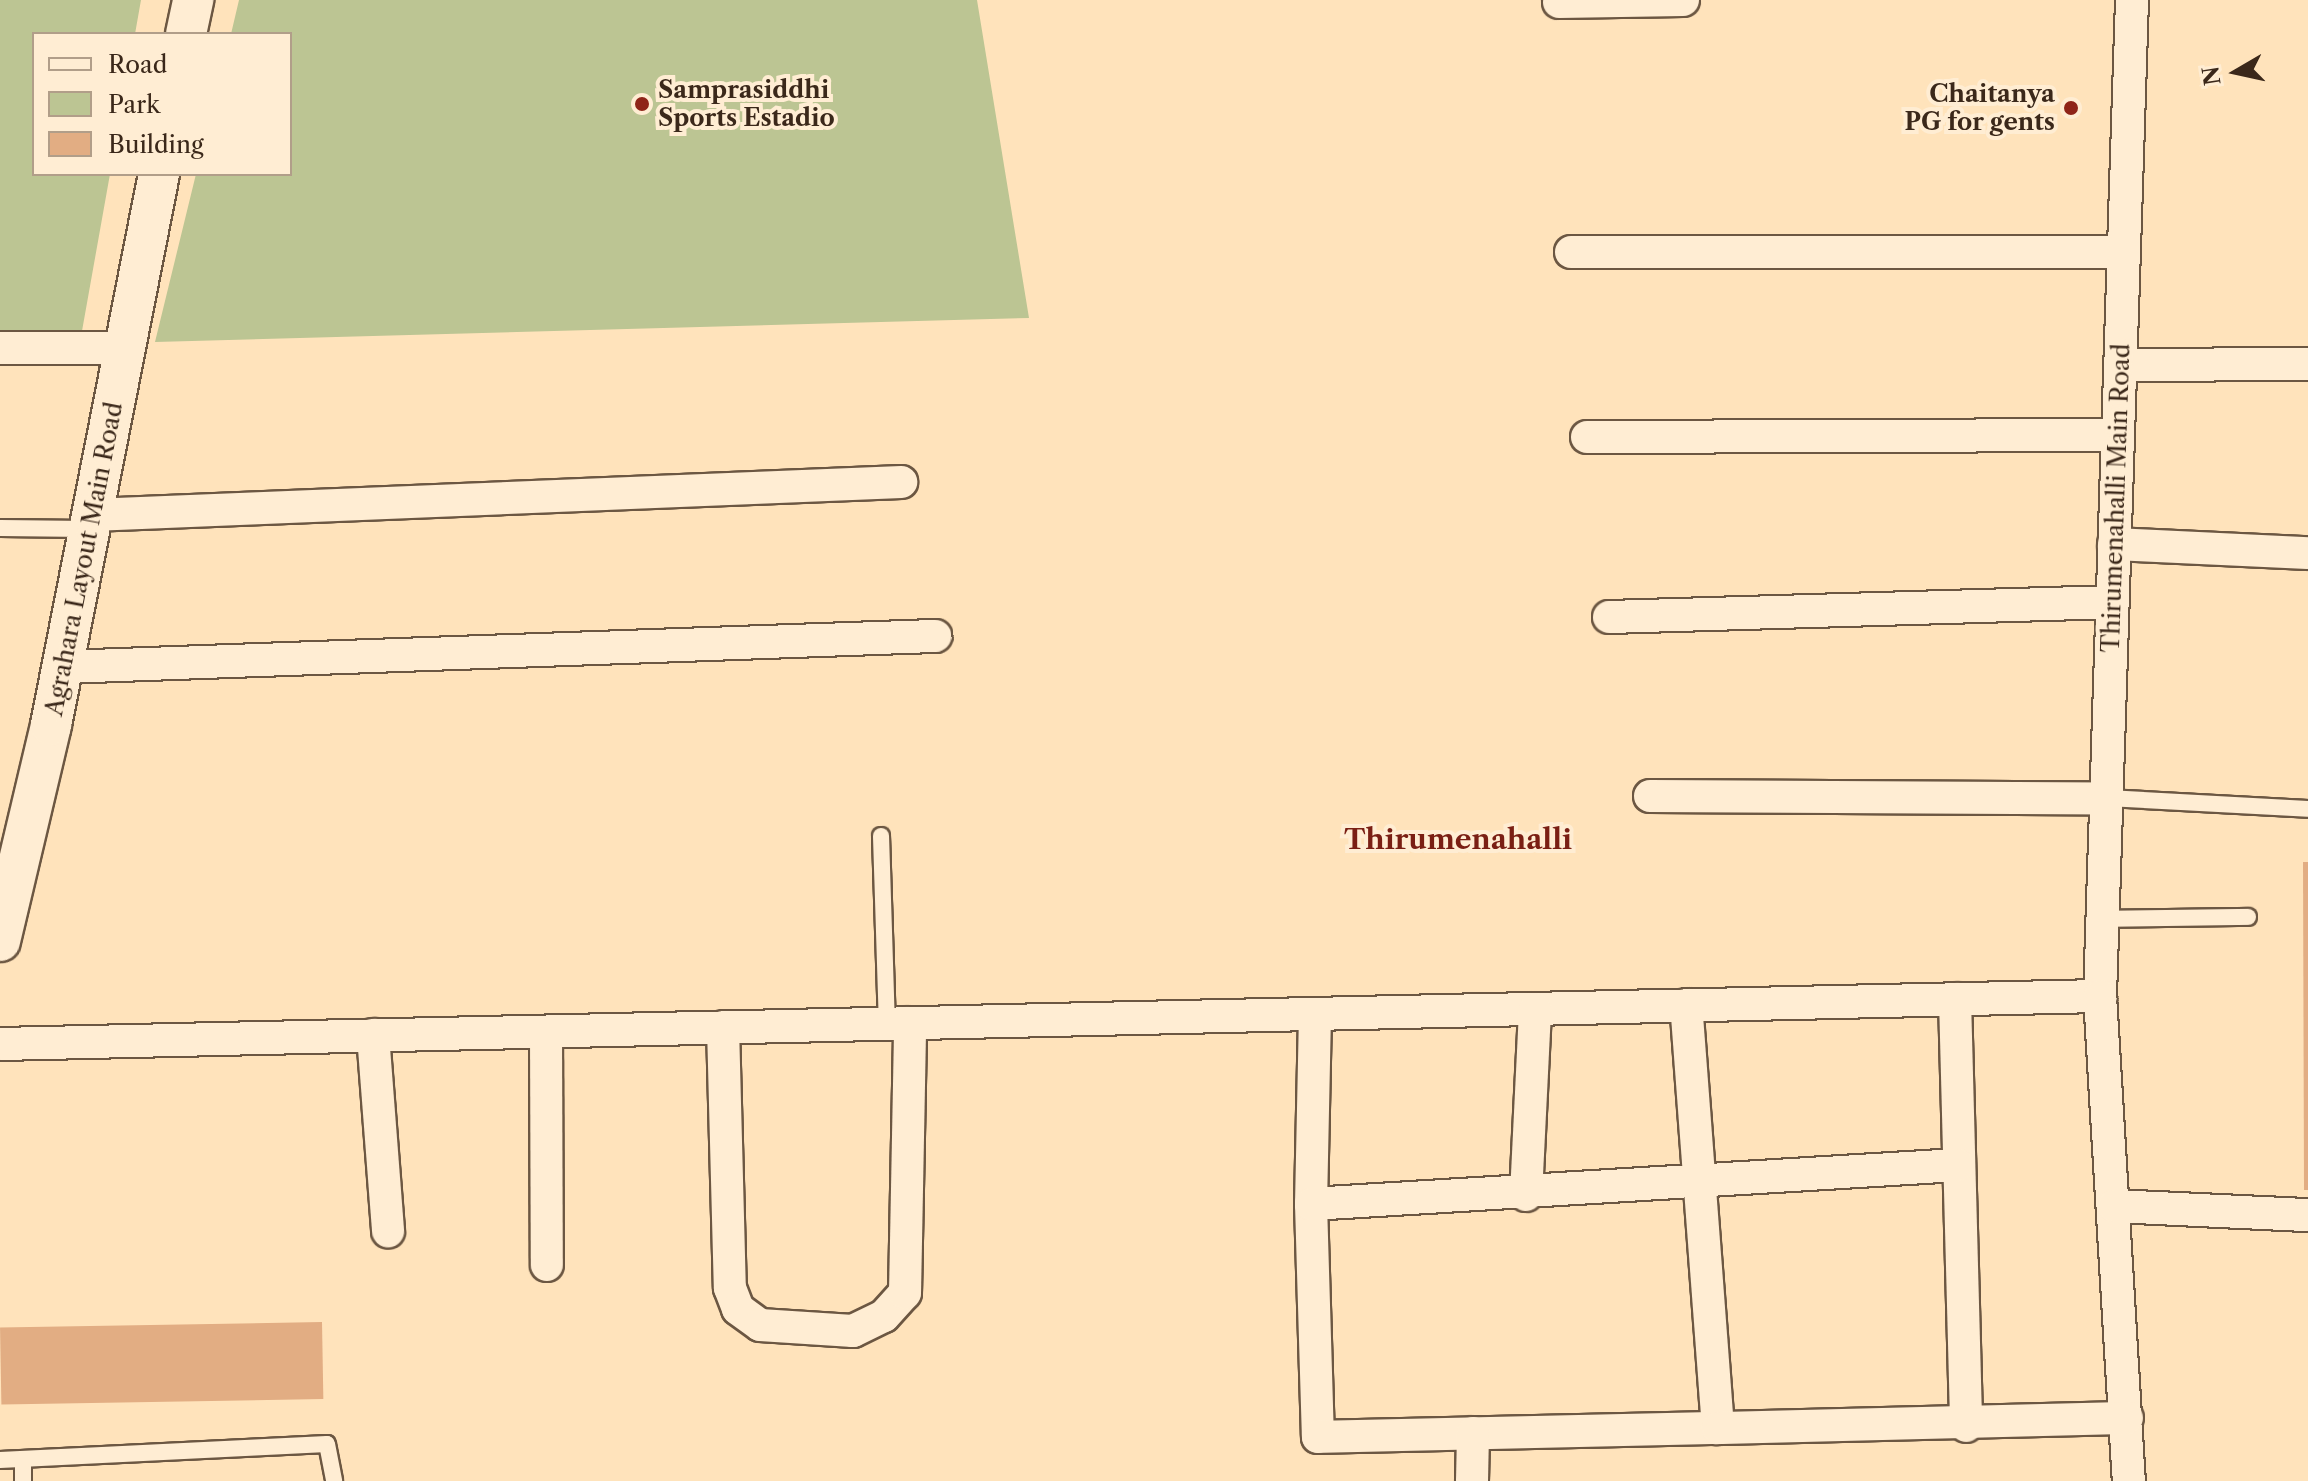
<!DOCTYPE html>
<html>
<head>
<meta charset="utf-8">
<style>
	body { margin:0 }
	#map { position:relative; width:2308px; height:1481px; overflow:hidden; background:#ffe3bb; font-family:"Libre Caslon Text",serif }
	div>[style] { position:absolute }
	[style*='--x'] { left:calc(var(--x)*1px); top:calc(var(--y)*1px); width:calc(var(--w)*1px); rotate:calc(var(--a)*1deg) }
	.green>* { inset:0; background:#bcc593 }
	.building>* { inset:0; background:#e2ad83; transform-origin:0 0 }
	.roads { filter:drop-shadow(2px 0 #6c5742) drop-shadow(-2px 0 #6c5742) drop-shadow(0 2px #6c5742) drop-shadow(0 -2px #6c5742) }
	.service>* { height:16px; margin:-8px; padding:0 8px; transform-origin:8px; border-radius:8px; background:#ffedd3 }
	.minor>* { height:32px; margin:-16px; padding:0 16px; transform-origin:16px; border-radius:16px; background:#ffedd3 }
	.tertiary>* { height:40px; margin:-20px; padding:0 20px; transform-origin:20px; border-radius:20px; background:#ffedd3 }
	.dots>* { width:22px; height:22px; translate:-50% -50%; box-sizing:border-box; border:4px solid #ffedd3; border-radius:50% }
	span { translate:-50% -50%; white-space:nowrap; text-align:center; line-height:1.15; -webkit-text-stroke:8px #ffedd3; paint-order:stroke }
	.poi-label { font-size:24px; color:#3b281a; font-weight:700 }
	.left { translate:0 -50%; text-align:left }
	.right { translate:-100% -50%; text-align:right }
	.street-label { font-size:24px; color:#3b281a }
	.quarter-label { font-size:28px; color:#7a1f14; font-weight:700 }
	.legend { position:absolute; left:32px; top:32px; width:260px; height:144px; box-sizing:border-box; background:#ffedd3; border:2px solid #b19e89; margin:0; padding:10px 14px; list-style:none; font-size:24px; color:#3b281a }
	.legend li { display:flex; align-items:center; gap:16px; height:40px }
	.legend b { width:40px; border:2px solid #b19e89 }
	.north { position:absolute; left:2196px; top:32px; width:80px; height:80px; -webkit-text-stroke:6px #ffedd3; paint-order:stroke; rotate:261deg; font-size:22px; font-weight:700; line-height:32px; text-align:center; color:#3b281a }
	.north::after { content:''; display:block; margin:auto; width:28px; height:36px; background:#3b281a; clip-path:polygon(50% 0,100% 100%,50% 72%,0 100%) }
</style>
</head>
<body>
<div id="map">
	<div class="green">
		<i style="clip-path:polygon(0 0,141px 0,135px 34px,34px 34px,34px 174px,110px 174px,82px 331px,0 330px)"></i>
		<i style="clip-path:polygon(239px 0,977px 0,1029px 318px,155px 342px,196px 174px,290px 174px,290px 34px,231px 34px)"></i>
	</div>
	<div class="building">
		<i style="clip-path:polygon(2303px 862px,2308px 862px,2308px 1190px,2304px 1190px)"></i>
		<i style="left:322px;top:1322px;width:77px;height:322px;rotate:89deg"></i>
	</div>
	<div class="roads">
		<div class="service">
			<i style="--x:0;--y:528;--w:88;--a:0.7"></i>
			<i style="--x:2107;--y:798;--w:201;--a:3.1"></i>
			<i style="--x:881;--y:836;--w:187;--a:88.2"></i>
			<i style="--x:2102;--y:919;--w:146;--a:-0.8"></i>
			<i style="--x:23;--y:1459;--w:22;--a:90"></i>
			<i style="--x:0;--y:1460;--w:327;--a:-2.8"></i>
			<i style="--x:327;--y:1444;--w:38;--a:79"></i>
		</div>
		<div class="minor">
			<i style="--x:1559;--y:2;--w:124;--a:-0.9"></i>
			<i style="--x:1571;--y:252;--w:553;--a:0"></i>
			<i style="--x:0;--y:348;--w:125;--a:0"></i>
			<i style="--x:2120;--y:365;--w:188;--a:-0.3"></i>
			<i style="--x:1587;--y:437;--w:531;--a:-0.22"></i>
			<i style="--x:92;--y:515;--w:810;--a:-2.34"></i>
			<i style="--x:2114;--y:544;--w:194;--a:2.7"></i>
			<i style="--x:1609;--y:617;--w:504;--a:-1.7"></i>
			<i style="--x:63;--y:667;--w:873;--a:-2.04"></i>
			<i style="--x:1650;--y:796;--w:457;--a:0.3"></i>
			<i style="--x:2100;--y:996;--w:997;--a:-88.16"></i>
			<i style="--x:1955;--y:999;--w:427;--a:88.5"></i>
			<i style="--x:1315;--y:1014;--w:190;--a:91.2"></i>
			<i style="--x:1311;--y:1204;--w:233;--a:88.3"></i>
			<i style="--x:1318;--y:1437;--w:400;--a:-1.3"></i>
			<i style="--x:1718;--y:1428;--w:424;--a:-94.3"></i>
			<i style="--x:723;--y:1027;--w:261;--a:88.5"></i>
			<i style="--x:730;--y:1288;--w:22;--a:69"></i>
			<i style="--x:738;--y:1309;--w:27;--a:36"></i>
			<i style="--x:760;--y:1325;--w:93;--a:3.7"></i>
			<i style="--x:853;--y:1331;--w:34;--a:-26"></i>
			<i style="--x:884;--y:1316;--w:31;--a:-48"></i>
			<i style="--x:905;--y:1293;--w:270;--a:-88.9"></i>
			<i style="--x:546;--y:1032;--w:233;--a:89.8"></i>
			<i style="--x:373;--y:1035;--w:197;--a:85.6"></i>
			<i style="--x:0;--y:1044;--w:2101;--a:-1.31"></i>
			<i style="--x:2100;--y:996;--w:486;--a:86.6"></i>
			<i style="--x:1526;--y:1195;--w:186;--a:-87.2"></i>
			<i style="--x:1311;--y:1204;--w:648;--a:-3.45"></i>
			<i style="--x:2114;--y:1206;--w:194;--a:2.7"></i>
			<i style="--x:1718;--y:1428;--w:409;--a:-1.4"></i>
			<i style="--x:1472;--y:1481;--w:48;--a:-88.8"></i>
		</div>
		<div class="tertiary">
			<i style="--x:186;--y:34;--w:35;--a:-78"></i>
			<i style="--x:0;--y:941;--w:222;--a:-76.7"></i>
			<i style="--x:51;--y:725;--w:561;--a:-78.91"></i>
		</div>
	</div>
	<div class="dots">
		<i style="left:642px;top:104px;background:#8f2418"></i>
		<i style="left:2071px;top:108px;background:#8f2418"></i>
	</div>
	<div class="poi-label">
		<span class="left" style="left:658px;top:104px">Samprasiddhi<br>Sports Estadio</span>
		<span class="right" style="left:2055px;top:108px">Chaitanya<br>PG for gents</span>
	</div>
	<div class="street-label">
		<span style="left:2116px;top:498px;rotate:-88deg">Thirumenahalli Main Road</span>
		<span style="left:84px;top:559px;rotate:-79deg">Agrahara Layout Main Road</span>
	</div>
	<div class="quarter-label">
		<span style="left:1458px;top:839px">Thirumenahalli</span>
	</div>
	<ul class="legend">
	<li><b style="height:10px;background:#ffedd3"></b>Road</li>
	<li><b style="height:22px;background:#bcc593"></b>Park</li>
	<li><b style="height:22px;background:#e2ad83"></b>Building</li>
	</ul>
	<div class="north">N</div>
</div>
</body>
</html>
